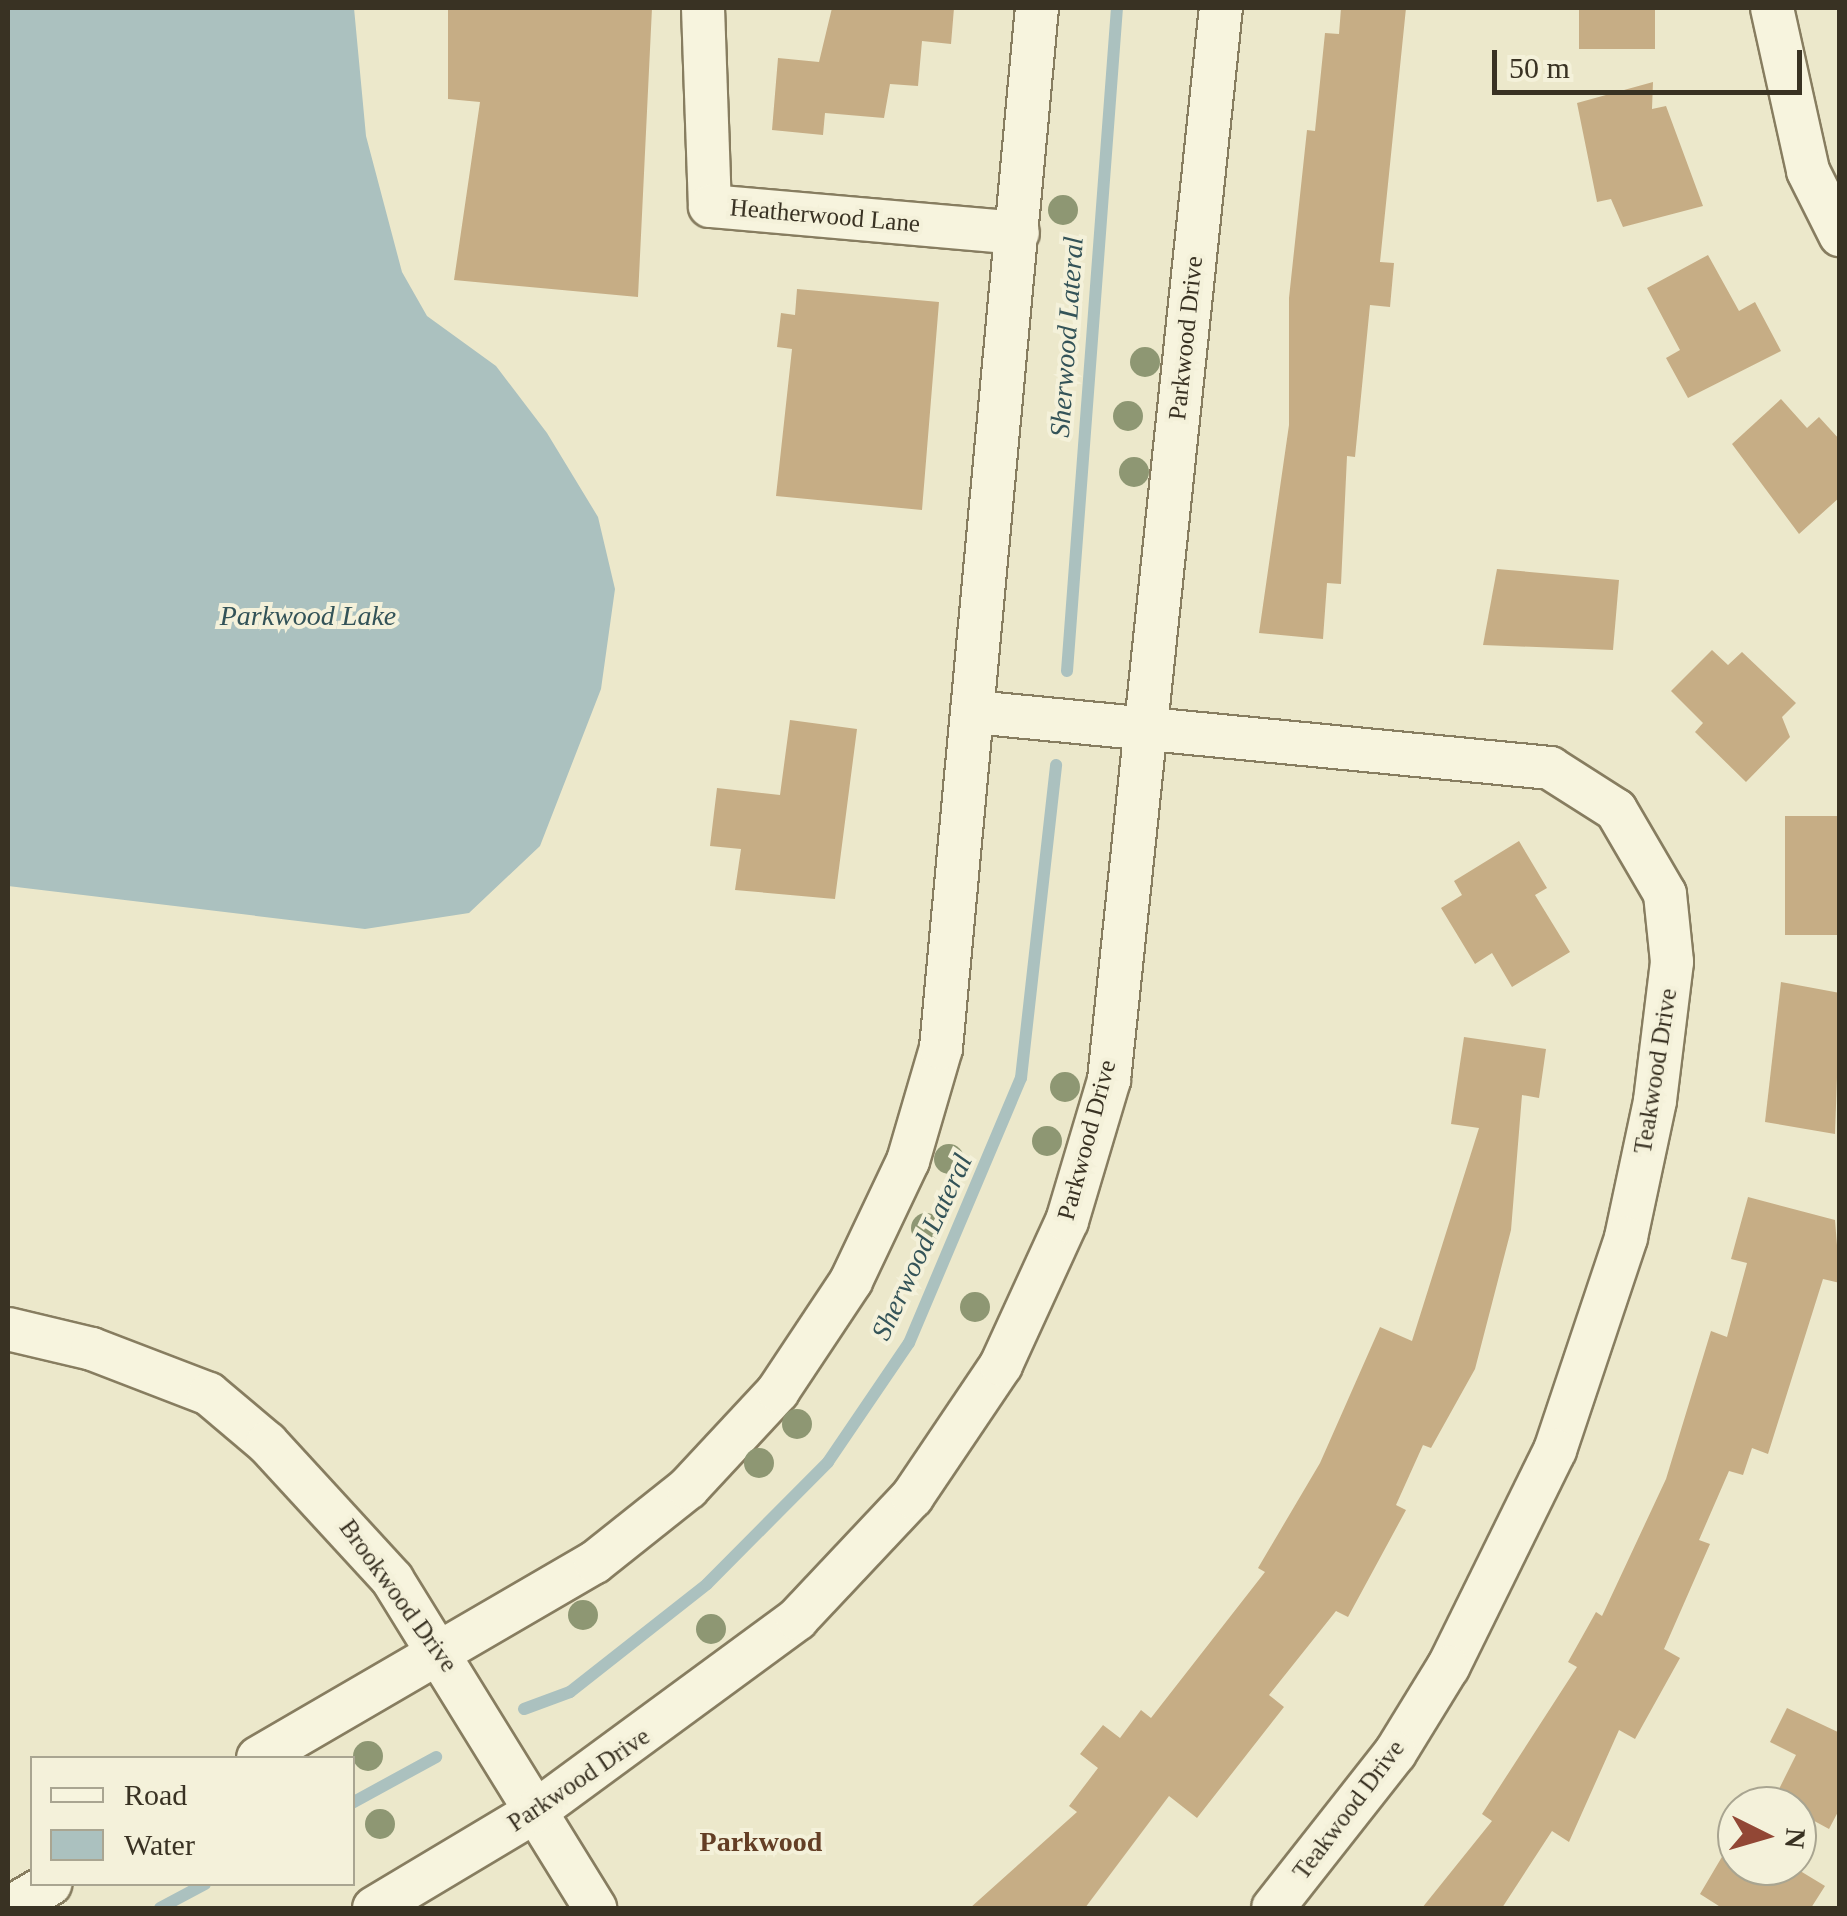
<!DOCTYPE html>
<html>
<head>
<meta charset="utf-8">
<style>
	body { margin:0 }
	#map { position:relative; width:1847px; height:1916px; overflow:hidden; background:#ece8cb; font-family:"Times New Roman",serif }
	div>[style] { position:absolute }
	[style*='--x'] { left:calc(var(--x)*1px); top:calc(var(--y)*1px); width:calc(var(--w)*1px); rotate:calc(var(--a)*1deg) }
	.water>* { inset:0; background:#abc1bf }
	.stream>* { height:12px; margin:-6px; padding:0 6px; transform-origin:6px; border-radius:6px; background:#abc1bf }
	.building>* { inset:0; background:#c6ad85; transform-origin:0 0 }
	.roads { filter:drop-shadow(2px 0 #877d60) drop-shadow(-2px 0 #877d60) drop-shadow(0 2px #877d60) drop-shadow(0 -2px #877d60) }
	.minor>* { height:42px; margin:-21px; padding:0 21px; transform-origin:21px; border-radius:21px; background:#f7f4de }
	.trees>* { width:30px; height:30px; margin:-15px; border-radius:50%; background:#8e9773 }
	span { translate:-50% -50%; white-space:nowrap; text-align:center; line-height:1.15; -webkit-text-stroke:8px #f4f1da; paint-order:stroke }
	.street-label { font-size:25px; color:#393223 }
	.water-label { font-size:28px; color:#335358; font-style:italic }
	.neighbourhood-label { font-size:28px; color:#633e25; font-weight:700 }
	.frame { position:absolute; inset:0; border:10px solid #393223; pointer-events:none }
	.legend { position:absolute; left:30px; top:1756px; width:325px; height:130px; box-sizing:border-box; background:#f4f1da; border:2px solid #a9a591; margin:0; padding:12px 18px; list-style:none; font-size:30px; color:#393223 }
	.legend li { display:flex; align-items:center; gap:20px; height:50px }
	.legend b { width:50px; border:2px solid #a9a591 }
	.north { position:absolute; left:1717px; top:1786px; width:100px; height:100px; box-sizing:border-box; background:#f4f1da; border:2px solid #a9a591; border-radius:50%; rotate:95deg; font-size:28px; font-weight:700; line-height:40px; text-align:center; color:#393223 }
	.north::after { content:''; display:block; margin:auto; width:35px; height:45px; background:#924735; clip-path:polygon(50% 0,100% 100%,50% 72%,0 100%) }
	.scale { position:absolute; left:1492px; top:50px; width:310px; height:45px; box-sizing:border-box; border:5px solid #393223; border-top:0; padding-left:12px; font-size:30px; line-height:35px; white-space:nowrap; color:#393223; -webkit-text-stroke:8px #f4f1da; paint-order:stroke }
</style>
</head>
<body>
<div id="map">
	<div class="water">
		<i style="clip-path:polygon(8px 8px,354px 8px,366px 136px,402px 272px,427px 316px,496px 366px,547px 433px,598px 517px,615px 589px,601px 689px,540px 846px,469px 913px,365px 929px,8px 886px)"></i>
	</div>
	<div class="stream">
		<i style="--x:1067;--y:671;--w:665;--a:-85.69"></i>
		<i style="--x:524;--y:1709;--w:49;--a:-20.3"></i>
		<i style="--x:570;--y:1692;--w:174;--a:-38.2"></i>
		<i style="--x:707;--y:1584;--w:172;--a:-45.2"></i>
		<i style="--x:828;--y:1462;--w:144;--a:-55.8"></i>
		<i style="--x:909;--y:1343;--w:288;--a:-67.1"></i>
		<i style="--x:1021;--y:1078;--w:315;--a:-83.6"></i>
		<i style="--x:352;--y:1803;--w:96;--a:-28.7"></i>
		<i style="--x:160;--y:1908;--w:51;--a:-28.1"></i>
	</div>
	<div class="building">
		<i style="clip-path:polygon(448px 8px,652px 8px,638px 297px,454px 280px,480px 102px,448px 99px)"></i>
		<i style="clip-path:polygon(832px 8px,954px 8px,951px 44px,922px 41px,918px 86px,890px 84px,884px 118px,825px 113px,823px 135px,772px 130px,778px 58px,819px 62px)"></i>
		<i style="clip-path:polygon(1341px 8px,1406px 8px,1380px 262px,1394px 263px,1390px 307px,1370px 305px,1355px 457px,1347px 456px,1341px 584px,1327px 583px,1323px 639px,1259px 633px,1289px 425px,1289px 298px,1307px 130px,1315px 131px,1325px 33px,1339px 34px)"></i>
		<i style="left:1579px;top:8px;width:76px;height:41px"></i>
		<i style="clip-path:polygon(1653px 82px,1652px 109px,1666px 106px,1703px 206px,1623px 227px,1611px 199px,1597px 202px,1577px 103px)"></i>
		<i style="clip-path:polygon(1708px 255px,1739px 311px,1755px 302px,1781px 351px,1688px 398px,1666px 358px,1680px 350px,1647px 288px)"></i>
		<i style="clip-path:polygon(797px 289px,939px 302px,922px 510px,776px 496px,792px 349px,777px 347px,781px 313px,795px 315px)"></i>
		<i style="clip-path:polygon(1781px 399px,1807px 428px,1819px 417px,1840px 440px,1840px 497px,1799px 534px,1732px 444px)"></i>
		<i style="clip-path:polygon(1497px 569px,1619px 580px,1613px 650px,1483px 645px)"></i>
		<i style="clip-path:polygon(1712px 650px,1728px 665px,1742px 652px,1796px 703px,1782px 717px,1790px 737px,1746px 782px,1695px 732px,1703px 723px,1671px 691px)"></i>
		<i style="clip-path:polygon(790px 720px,857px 729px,835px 899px,735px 890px,741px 849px,710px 846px,717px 788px,780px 795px)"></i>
		<i style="left:1840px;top:816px;width:119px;height:55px;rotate:90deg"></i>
		<i style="clip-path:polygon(1519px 841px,1547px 888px,1535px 895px,1570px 952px,1512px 987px,1492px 953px,1475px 964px,1441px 908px,1462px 895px,1454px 881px)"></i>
		<i style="clip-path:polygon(1781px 982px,1840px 993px,1835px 1134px,1765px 1122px)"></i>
		<i style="clip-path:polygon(1464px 1037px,1546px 1049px,1539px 1098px,1522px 1095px,1511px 1230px,1475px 1369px,1431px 1448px,1423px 1445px,1396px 1505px,1406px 1510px,1348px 1617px,1336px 1611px,1269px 1695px,1284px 1707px,1197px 1818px,1169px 1796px,1085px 1908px,970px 1908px,1077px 1812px,1069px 1806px,1098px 1768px,1080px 1754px,1103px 1725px,1120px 1738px,1141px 1710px,1151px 1718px,1265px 1572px,1258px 1568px,1320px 1463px,1380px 1327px,1412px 1341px,1479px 1128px,1451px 1124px)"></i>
		<i style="clip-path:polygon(1748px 1197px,1835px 1220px,1840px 1283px,1823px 1279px,1768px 1454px,1752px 1448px,1743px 1475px,1729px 1471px,1699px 1540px,1710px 1544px,1664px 1649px,1680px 1658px,1635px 1739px,1619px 1730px,1569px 1842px,1552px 1831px,1502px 1908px,1422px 1908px,1492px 1821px,1482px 1814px,1577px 1667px,1568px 1662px,1596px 1612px,1602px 1616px,1666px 1479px,1711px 1331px,1727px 1337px,1747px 1263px,1731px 1259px)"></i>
		<i style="clip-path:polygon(1787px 1708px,1840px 1733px,1840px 1808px,1829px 1829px,1774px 1799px,1796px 1755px,1770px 1742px)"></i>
		<i style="clip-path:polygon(1726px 1850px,1737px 1866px,1792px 1866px,1825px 1886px,1811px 1908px,1722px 1908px,1700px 1894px)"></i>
	</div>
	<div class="roads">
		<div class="minor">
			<i style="--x:703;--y:8;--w:198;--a:88"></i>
			<i style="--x:710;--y:206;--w:309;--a:5"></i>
			<i style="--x:1772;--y:8;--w:167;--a:77.5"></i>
			<i style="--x:1808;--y:171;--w:72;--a:63.4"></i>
			<i style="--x:974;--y:712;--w:579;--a:5.55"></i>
			<i style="--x:1550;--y:768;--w:78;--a:32.5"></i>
			<i style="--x:1616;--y:810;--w:97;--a:59.7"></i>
			<i style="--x:1665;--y:894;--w:68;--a:84.1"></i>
			<i style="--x:1672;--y:962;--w:140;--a:97"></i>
			<i style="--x:1655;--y:1101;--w:140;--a:102"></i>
			<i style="--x:1626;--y:1238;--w:224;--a:108.5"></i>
			<i style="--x:1555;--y:1450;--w:242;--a:116.2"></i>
			<i style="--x:1448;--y:1667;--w:101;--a:121.6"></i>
			<i style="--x:1395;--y:1753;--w:197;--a:128.2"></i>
			<i style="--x:8;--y:1329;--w:86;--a:13.4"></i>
			<i style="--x:92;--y:1349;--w:125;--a:21"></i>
			<i style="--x:209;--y:1394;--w:76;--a:40.2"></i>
			<i style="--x:267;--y:1443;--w:185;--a:47.4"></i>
			<i style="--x:392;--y:1579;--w:387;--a:58.3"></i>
			<i style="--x:258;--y:1758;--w:390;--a:-30.2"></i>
			<i style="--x:595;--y:1562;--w:119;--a:-38.5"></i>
			<i style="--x:688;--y:1488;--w:132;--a:-47.1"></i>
			<i style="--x:778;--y:1391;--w:132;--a:-56.4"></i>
			<i style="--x:851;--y:1281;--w:133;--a:-64.6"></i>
			<i style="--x:908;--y:1161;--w:118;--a:-73.7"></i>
			<i style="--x:941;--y:1048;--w:1044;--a:-84.73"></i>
			<i style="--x:9;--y:1908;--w:48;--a:-30.3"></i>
			<i style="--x:374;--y:1908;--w:189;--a:-30.9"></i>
			<i style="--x:536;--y:1811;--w:324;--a:-36.3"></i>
			<i style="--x:797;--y:1619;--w:168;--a:-46.7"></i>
			<i style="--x:912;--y:1497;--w:159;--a:-56"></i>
			<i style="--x:1001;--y:1365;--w:158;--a:-65.4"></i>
			<i style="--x:1067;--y:1221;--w:147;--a:-73.4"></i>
			<i style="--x:1109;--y:1080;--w:1078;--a:-84.04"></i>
		</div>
	</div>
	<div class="trees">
		<i style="left:1063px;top:210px"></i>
		<i style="left:1145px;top:362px"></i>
		<i style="left:1128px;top:416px"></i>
		<i style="left:1134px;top:472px"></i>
		<i style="left:1065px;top:1087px"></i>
		<i style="left:1047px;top:1141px"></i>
		<i style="left:949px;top:1159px"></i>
		<i style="left:926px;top:1228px"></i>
		<i style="left:975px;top:1307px"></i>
		<i style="left:797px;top:1424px"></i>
		<i style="left:759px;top:1463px"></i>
		<i style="left:583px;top:1615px"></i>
		<i style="left:711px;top:1629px"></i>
		<i style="left:368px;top:1756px"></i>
		<i style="left:380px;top:1824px"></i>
	</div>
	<div class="street-label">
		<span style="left:825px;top:216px;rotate:5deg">Heatherwood Lane</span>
		<span style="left:1186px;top:338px;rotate:-84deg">Parkwood Drive</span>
		<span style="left:1656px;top:1071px;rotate:-81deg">Teakwood Drive</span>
		<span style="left:1087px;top:1140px;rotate:-75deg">Parkwood Drive</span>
		<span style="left:398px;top:1596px;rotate:54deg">Brookwood Drive</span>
		<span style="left:579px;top:1780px;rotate:-34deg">Parkwood Drive</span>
		<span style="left:1349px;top:1810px;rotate:-53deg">Teakwood Drive</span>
	</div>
	<div class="water-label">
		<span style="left:1067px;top:337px;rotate:-86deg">Sherwood Lateral</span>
		<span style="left:308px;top:616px">Parkwood Lake</span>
		<span style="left:922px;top:1247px;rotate:-65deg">Sherwood Lateral</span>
	</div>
	<div class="neighbourhood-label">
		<span style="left:761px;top:1842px">Parkwood</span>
	</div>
	<div class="frame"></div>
	<ul class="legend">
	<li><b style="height:12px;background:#f7f4de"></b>Road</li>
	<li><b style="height:28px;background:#abc1bf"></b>Water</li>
	</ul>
	<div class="north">N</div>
	<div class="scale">50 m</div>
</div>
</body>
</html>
